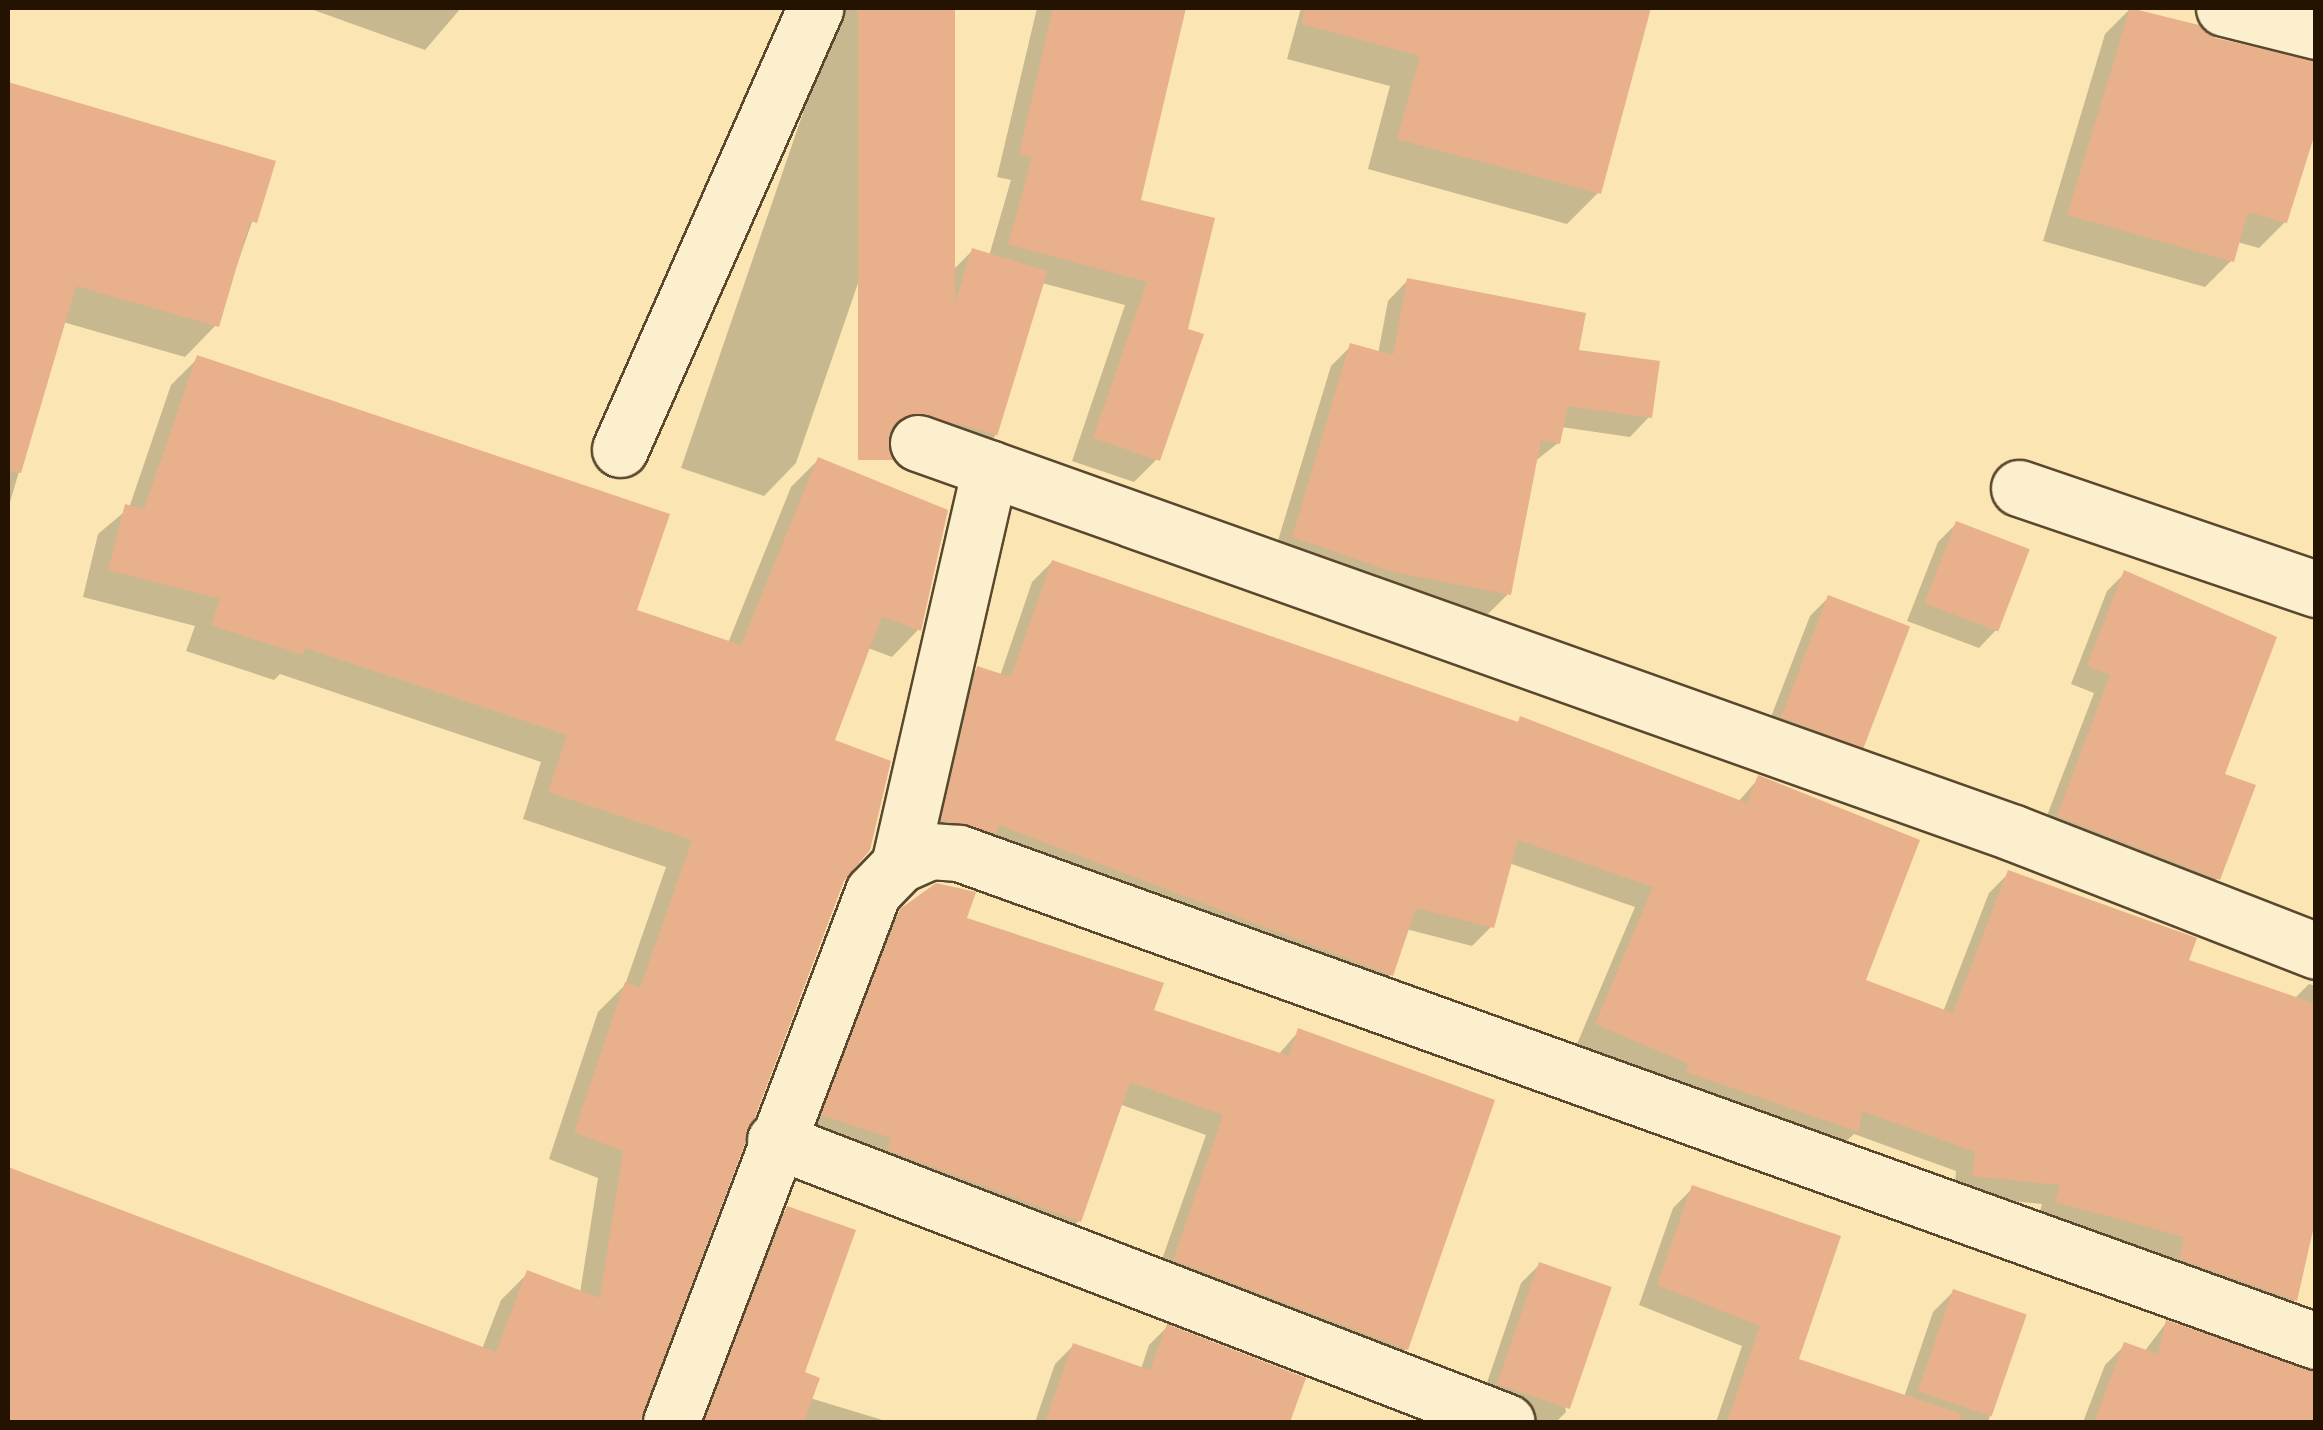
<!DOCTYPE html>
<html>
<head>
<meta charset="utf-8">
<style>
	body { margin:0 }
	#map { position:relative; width:2323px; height:1430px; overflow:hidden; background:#fbe6b3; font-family:"IM FELL English",serif }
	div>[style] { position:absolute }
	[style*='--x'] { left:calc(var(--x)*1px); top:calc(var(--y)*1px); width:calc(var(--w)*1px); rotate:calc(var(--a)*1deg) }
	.shadow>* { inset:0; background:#0003 }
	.building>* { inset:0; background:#e9b08c; transform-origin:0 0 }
	.roads { filter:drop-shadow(2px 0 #5a482e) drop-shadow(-2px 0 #5a482e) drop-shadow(0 2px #5a482e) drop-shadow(0 -2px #5a482e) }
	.minor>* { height:55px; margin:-27.5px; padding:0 27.5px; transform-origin:27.5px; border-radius:27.5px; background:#fcefce }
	span { translate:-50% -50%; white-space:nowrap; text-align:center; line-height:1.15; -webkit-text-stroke:10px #fcefce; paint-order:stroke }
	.frame { position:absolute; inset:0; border:10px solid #251302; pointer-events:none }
</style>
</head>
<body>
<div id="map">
	<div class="shadow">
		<i style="clip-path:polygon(308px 8px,461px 8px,425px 50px)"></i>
		<i style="clip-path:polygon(839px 8px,953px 8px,796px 463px,764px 496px,681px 468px)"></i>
		<i style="clip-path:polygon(1037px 8px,1183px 8px,1138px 202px,1185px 330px,1157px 459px,1134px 482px,1072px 461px,1125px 305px,1042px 283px,995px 436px,977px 455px,905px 431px,954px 269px,972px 251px,989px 256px,1011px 180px,997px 177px)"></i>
		<i style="clip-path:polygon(1301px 8px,1649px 8px,1598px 193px,1567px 224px,1368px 169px,1390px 86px,1287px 59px)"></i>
		<i style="clip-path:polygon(2131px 8px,2198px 28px,2285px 222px,2259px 248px,2237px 242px,2231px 261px,2205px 287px,2043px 241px,2105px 34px)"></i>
		<i style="clip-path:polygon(8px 85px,273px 162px,216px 325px,185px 357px,63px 322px,8px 509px)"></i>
		<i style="clip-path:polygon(1408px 280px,1576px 352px,1650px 416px,1630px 437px,1561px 427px,1558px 443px,1534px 462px,1508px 594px,1488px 614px,1372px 592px,1273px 557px,1331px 366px,1351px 346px,1378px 354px,1388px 301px)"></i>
		<i style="clip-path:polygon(198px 358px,634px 611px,728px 643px,791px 487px,818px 460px,918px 630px,892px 657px,868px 648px,832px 742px,842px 880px,639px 1411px,641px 1422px,8px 1422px,8px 1170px,482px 1349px,501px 1300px,528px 1273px,580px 1293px,598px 1178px,549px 1159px,598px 1012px,625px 985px,666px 867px,523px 819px,541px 762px,280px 674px,274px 680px,186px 651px,195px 626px,83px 597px,98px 534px,129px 508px,171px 385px)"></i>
		<i style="clip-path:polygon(1956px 524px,1997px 629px,1979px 648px,1907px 621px,1938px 542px)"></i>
		<i style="clip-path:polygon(1052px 562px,1516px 724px,1521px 719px,1738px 802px,1759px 778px,1863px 982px,1943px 1012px,1989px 893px,2009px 873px,2185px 961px,2294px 999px,2309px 984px,2316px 986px,2316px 1205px,2295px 1300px,2275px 1319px,2161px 1278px,2165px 1256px,2037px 1222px,2042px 1204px,1954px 1195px,1956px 1171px,1854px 1134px,1837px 1150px,1577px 1044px,1635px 907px,1509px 863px,1492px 926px,1472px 946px,1406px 929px,1391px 974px,1371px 994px,923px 840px,958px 689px,977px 669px,1000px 676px,1032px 582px)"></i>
		<i style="clip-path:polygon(2125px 573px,2222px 775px,2218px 878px,2200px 897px,2040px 834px,2094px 693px,2071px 684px,2107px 591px)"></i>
		<i style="clip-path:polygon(1828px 598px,1862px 745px,1844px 763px,1764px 735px,1810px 616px)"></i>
		<i style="clip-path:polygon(902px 911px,964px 920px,1151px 1012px,1278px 1055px,1299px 1031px,1406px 1349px,1387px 1368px,1155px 1279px,1206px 1135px,1119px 1104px,1079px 1221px,1059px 1240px,804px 1134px,881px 931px)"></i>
		<i style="clip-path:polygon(1693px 1188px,1796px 1360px,1904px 1397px,1933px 1312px,1953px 1292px,2024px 1316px,1988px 1422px,1716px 1422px,1742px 1346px,1639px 1305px,1673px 1208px)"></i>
		<i style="clip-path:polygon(787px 1209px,801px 1374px,810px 1398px,889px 1422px,695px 1422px,769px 1227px)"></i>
		<i style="clip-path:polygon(1539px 1265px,1566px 1412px,1556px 1422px,1514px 1422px,1480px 1403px,1521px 1283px)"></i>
		<i style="clip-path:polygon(2166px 1323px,2316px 1371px,2316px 1422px,2083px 1422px,2105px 1365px,2125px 1345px,2144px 1352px)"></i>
		<i style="clip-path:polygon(1167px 1327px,1293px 1422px,1035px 1422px,1055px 1364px,1073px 1346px,1141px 1369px,1149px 1345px)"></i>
	</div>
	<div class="building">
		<i style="left:858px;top:8px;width:97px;height:452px"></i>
		<i style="clip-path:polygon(1053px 8px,1186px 8px,1141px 200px,1215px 218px,1188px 329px,1204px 334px,1160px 461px,1093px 438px,1147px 282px,1008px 244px,1032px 158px,1019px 154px)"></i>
		<i style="clip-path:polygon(1304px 8px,1651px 8px,1601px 194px,1397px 139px,1420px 56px,1302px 24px)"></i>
		<i style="clip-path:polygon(2130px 8px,2199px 25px,2216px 38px,2316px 61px,2316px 130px,2287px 223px,2248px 212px,2234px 262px,2067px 215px)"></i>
		<i style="clip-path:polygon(8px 82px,276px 161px,257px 223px,250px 221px,219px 327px,76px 286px,21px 473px,8px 471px)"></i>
		<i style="left:972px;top:248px;width:79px;height:172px;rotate:17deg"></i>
		<i style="clip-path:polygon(1407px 278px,1586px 313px,1579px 350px,1660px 361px,1652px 418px,1568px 406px,1560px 444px,1541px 440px,1511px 595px,1393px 572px,1292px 537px,1350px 343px,1393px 355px)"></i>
		<i style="clip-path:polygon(197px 355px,670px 514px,637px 610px,741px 645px,818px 457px,948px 510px,921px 631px,882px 616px,835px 740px,891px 761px,870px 850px,844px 881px,640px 1422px,8px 1422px,8px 1167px,496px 1352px,527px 1270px,600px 1298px,623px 1151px,574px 1132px,625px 982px,640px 988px,692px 840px,548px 792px,567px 735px,305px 648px,303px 655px,211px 625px,220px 599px,108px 570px,125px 504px,144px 509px)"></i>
		<i style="left:1956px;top:521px;width:79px;height:88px;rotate:21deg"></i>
		<i style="clip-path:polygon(1052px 560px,1518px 722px,1520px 716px,1747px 803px,1758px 775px,1920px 840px,1866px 980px,1953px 1013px,2008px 870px,2197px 938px,2189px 960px,2316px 1004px,2316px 1217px,2297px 1301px,2179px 1259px,2184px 1237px,2055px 1202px,2060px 1185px,1972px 1176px,1975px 1152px,1862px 1111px,1859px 1132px,1686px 1072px,1689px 1064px,1595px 1024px,1653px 887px,1518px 840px,1494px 928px,1416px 908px,1393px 976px,999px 825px,996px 833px,941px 820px,977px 666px,1011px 677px)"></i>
		<i style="clip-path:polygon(2124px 570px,2277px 637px,2225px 774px,2256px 785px,2220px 880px,2057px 816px,2110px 675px,2087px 666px)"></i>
		<i style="left:1828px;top:595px;width:88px;height:131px;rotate:21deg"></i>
		<i style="clip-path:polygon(936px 883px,976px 892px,967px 918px,1164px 983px,1154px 1010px,1289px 1056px,1298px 1028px,1495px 1100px,1408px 1350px,1173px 1260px,1223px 1115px,1130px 1082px,1081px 1222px,887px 1150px,891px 1138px,821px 1115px,900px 909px)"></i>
		<i style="clip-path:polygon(1692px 1185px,1841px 1236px,1799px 1359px,1961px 1414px,1960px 1422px,1727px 1422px,1760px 1326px,1657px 1285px)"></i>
		<i style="clip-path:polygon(787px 1206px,856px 1230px,805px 1372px,820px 1378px,804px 1422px,704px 1422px)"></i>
		<i style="left:1539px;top:1262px;width:77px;height:129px;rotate:19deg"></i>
		<i style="left:1953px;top:1289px;width:78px;height:108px;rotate:19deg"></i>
		<i style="clip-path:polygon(2166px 1320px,2316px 1371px,2316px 1422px,2094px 1422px,2124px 1342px,2158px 1354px)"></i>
		<i style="clip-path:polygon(1167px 1324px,1306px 1378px,1290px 1422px,1045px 1422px,1073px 1343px,1150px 1370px)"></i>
	</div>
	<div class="roads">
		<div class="minor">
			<i style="--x:2224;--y:8;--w:95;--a:14"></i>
			<i style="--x:918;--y:443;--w:1163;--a:19.59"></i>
			<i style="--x:2014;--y:833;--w:324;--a:21.3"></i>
			<i style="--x:620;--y:449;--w:482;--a:-66.1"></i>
			<i style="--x:2019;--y:488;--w:314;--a:18.8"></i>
			<i style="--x:899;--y:865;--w:407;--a:-77.1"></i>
			<i style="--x:775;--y:1140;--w:784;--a:21.07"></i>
			<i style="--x:671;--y:1422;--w:567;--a:-69.14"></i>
			<i style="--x:873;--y:892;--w:37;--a:-46"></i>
			<i style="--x:899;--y:865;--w:34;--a:-24"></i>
			<i style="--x:930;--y:851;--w:29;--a:4"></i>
			<i style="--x:959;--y:853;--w:1442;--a:19.78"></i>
		</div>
	</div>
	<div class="frame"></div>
</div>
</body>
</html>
